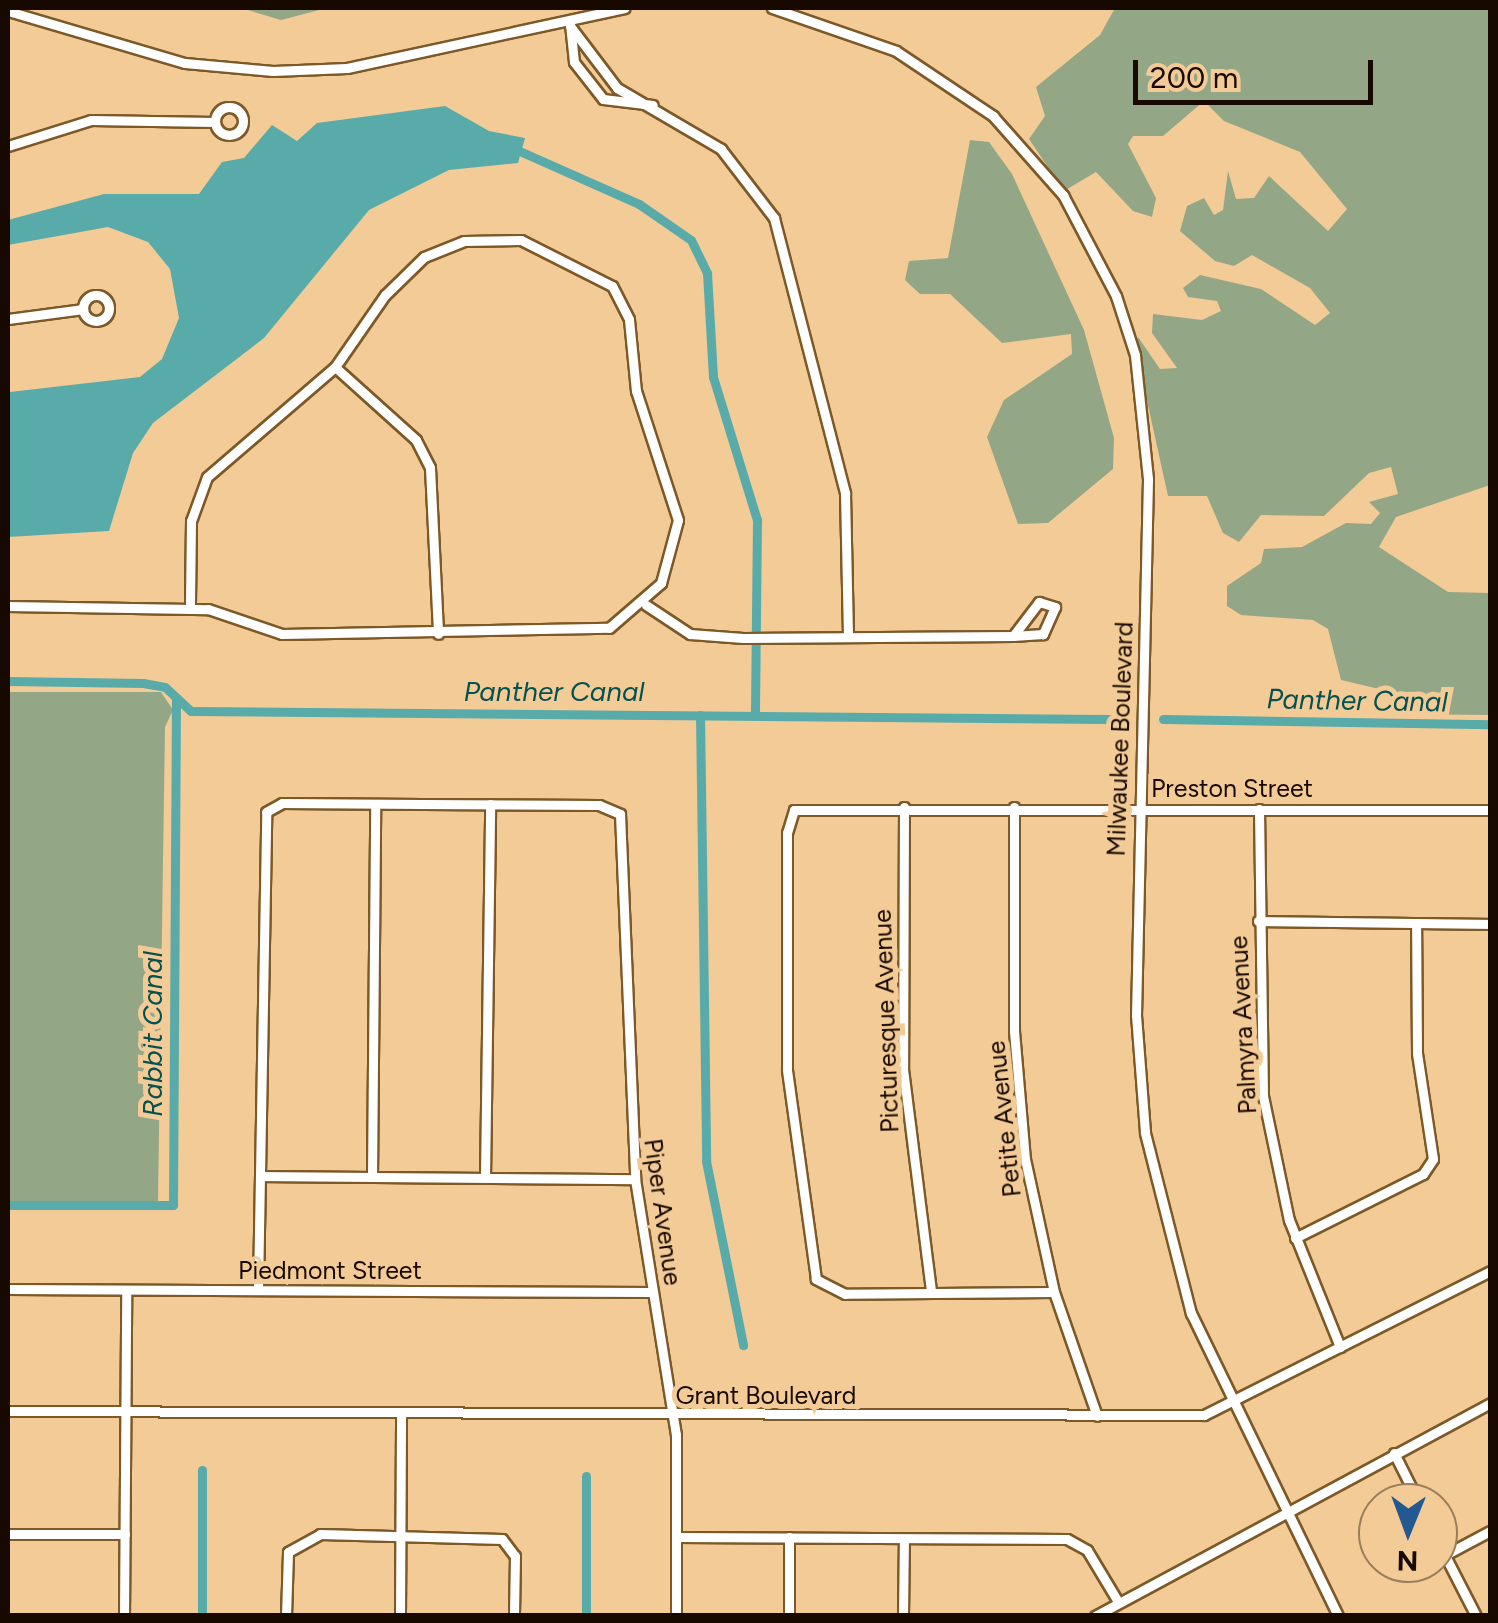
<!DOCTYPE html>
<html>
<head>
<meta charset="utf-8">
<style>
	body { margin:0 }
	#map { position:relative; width:1498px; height:1623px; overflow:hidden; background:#f3cb97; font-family:Figtree,sans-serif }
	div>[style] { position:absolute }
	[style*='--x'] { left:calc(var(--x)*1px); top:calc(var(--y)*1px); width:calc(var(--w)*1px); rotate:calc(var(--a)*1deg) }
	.green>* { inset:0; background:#93a787 }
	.water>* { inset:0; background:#59aba9 }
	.canal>* { height:9px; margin:-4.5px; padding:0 4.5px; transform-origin:4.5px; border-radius:4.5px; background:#59aba9 }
	.roads { filter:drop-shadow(2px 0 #7c5927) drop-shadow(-2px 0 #7c5927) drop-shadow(0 2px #7c5927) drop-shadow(0 -2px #7c5927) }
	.minor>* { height:9px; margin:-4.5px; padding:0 4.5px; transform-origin:4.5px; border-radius:4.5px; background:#fff }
	.minor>.ring { margin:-4.5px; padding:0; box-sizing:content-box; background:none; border:9px solid #fff; border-radius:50% }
	span { translate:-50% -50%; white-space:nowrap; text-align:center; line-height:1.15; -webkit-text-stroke:10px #f3cb97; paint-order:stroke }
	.street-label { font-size:25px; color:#170900 }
	.water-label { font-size:28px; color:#045150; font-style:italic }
	.frame { position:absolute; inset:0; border:10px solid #170900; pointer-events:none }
	.north { position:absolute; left:1358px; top:1483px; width:100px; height:100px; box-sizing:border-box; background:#f3cb97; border:2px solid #9b7d5b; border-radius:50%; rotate:181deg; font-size:28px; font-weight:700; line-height:40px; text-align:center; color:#170900 }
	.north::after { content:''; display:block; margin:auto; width:35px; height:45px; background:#245891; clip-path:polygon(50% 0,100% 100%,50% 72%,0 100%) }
	.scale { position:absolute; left:1133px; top:60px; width:240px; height:45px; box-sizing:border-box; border:5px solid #170900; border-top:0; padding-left:12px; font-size:30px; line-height:35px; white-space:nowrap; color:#170900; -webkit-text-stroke:8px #f3cb97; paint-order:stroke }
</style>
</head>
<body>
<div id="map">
	<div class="green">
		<i style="clip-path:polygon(241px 8px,327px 8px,281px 20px)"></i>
		<i style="clip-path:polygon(1115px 8px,1490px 8px,1490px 485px,1396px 517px,1379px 547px,1448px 592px,1490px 593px,1490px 715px,1402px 714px,1379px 689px,1341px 680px,1328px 629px,1313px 620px,1241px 615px,1227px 606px,1227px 586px,1261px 563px,1264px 549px,1302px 547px,1346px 523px,1371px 524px,1380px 513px,1369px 502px,1398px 494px,1391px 467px,1369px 473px,1324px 516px,1261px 515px,1239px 542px,1223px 533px,1207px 496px,1168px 496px,1135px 346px,1138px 337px,1160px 369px,1177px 368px,1152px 333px,1153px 314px,1202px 320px,1221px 311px,1217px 301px,1188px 297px,1183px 288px,1200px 275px,1261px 289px,1315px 325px,1330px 313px,1310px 288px,1252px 255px,1234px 266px,1215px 261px,1180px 231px,1187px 206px,1204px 198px,1214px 215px,1223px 210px,1228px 171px,1236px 199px,1254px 198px,1269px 176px,1328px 231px,1347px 209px,1300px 152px,1224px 121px,1204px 101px,1163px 136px,1133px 136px,1128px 144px,1156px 198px,1152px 217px,1133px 211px,1096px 172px,1064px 191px,1029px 139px,1045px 116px,1036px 87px,1100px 35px)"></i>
		<i style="clip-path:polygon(970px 140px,989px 142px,1012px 174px,1084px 330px,1114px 438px,1113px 469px,1048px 523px,1018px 524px,987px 437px,1004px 400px,1072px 354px,1071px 334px,1002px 343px,950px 294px,920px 294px,905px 280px,909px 261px,948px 258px)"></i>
		<i style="clip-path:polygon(8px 692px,161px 692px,173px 710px,165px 727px,158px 1202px,8px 1201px)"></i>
	</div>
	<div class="water">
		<i style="clip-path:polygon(445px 106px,489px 131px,525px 138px,518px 163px,449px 170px,369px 210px,264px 338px,153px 423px,133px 453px,109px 531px,8px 537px,10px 392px,140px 377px,162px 359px,179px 318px,170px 269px,148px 242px,108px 227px,8px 245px,8px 220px,104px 194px,199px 194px,222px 162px,244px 158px,272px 125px,297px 141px,317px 123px)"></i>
	</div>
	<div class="canal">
		<i style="--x:515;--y:149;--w:136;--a:23.9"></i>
		<i style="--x:639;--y:204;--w:63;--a:34.7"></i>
		<i style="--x:691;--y:240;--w:37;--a:64"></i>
		<i style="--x:707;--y:273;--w:104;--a:86.7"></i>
		<i style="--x:713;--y:377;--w:150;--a:72.9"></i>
		<i style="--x:757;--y:520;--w:196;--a:90.6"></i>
		<i style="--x:8;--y:681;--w:135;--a:0.8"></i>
		<i style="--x:143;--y:683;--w:22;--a:10"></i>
		<i style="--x:165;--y:687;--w:35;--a:43"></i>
		<i style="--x:191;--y:711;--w:918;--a:0.5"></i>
		<i style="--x:700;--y:715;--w:446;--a:89.2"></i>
		<i style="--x:706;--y:1161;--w:188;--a:78.6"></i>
		<i style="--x:1163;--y:719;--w:327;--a:0.9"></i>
		<i style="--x:8;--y:1205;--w:165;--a:0"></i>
		<i style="--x:173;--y:1205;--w:506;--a:-89.66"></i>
		<i style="--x:586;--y:1476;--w:140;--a:90"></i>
		<i style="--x:202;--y:1616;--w:146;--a:-90"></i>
	</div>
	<div class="roads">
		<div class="minor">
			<i style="--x:772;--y:8;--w:131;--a:19.1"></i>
			<i style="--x:896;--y:51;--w:117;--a:33.8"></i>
			<i style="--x:993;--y:116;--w:106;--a:48.5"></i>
			<i style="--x:1063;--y:195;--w:114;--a:62.3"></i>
			<i style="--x:1116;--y:296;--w:62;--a:72.1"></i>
			<i style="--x:1135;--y:355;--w:125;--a:84"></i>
			<i style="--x:1148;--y:479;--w:536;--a:91.28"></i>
			<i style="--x:1136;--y:1015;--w:118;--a:85.6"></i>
			<i style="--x:1145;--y:1133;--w:186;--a:75.7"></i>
			<i style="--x:1191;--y:1313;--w:337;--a:64.1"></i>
			<i style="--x:8;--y:11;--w:184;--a:16.4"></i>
			<i style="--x:185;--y:63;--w:88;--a:5.2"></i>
			<i style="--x:273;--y:71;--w:74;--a:-2.3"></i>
			<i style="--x:347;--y:68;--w:284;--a:-12.2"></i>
			<i style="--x:570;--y:24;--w:38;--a:84"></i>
			<i style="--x:574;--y:62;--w:47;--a:51.9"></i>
			<i style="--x:603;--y:99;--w:50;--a:6.8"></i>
			<i style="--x:570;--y:26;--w:78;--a:52.8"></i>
			<i style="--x:617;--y:88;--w:121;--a:30.4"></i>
			<i style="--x:721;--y:149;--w:87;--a:52.5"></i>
			<i style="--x:774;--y:218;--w:284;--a:75.5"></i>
			<i style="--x:845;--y:493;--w:144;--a:88.8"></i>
			<i class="ring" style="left:215px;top:107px;width:19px;height:19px"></i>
			<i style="--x:8;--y:146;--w:87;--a:-17.4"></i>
			<i style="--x:91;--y:120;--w:123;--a:0.9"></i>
			<i class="ring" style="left:83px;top:295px;width:17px;height:17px"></i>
			<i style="--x:8;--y:319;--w:76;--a:-7.6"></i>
			<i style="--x:335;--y:367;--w:109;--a:42"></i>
			<i style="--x:416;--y:440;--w:31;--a:63"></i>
			<i style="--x:430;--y:468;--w:166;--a:87.2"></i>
			<i style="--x:646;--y:605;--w:53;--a:33.4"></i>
			<i style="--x:690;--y:634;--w:53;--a:4.3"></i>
			<i style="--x:743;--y:638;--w:270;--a:-0.4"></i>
			<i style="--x:1013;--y:636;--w:43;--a:-52.6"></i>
			<i style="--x:1039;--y:602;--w:17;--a:17"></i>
			<i style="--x:1055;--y:607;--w:30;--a:114"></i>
			<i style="--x:1043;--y:634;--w:30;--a:176"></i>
			<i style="--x:8;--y:606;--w:200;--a:0.9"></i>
			<i style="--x:208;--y:609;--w:78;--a:18.7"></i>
			<i style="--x:282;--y:634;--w:327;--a:-1.1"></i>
			<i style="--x:609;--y:628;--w:69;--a:-40.9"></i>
			<i style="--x:661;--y:583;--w:65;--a:-74.9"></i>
			<i style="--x:678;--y:520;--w:136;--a:-108"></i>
			<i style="--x:636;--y:391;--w:72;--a:-95.6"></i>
			<i style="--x:629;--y:319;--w:37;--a:-117"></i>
			<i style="--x:612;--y:286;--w:102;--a:-153.2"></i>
			<i style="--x:521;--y:240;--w:57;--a:179"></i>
			<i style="--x:464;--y:241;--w:43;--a:158.2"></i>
			<i style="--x:424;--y:257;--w:54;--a:135.7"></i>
			<i style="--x:385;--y:295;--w:88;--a:124.8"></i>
			<i style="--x:335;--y:367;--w:169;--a:139.3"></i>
			<i style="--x:207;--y:477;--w:47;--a:110"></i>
			<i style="--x:191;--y:521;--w:86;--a:90.7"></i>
			<i style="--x:904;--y:807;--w:262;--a:90.2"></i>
			<i style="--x:903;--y:1069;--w:225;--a:82.8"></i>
			<i style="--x:1014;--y:807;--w:224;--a:90"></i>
			<i style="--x:1014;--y:1031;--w:128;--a:85.1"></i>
			<i style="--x:1025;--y:1159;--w:136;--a:77.7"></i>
			<i style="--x:1054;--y:1292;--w:131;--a:70.9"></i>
			<i style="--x:1259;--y:809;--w:287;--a:89.2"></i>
			<i style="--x:1263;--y:1096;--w:127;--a:78.2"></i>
			<i style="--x:1289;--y:1220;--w:137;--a:68.1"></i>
			<i style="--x:1258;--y:921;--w:232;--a:0.7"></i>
			<i style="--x:260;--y:1176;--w:375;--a:0.5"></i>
			<i style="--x:372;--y:1177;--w:373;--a:-89.5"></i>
			<i style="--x:485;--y:1177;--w:373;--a:-89.2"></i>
			<i style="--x:1295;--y:1238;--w:143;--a:-26.6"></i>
			<i style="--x:1423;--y:1174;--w:18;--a:-56"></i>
			<i style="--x:1433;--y:1159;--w:107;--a:-98.6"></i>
			<i style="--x:1417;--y:1053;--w:130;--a:-90.4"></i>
			<i style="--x:8;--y:1289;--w:645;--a:0.27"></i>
			<i style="--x:258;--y:1289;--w:477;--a:-89"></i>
			<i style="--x:266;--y:812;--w:18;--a:-29"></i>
			<i style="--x:282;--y:803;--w:140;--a:0.4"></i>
			<i style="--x:422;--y:804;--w:177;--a:0.3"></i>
			<i style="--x:599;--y:805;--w:23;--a:23"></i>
			<i style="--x:620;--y:814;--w:365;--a:87.6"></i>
			<i style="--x:635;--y:1179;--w:259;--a:80.9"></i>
			<i style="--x:676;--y:1435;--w:181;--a:90"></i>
			<i style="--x:1054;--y:1292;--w:209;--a:179.5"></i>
			<i style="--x:845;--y:1294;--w:33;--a:-153"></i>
			<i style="--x:816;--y:1279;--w:212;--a:-97.9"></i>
			<i style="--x:787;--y:1069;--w:236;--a:-90"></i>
			<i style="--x:787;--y:833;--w:24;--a:-73"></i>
			<i style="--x:794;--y:810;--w:696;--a:0"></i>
			<i style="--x:8;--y:1411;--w:1196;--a:0.19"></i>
			<i style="--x:1204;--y:1415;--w:320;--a:-26.7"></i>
			<i style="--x:1394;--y:1453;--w:56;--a:63.4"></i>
			<i style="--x:8;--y:1534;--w:117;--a:0"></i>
			<i style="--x:677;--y:1537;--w:390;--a:0.3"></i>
			<i style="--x:1067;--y:1539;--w:23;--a:29"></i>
			<i style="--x:1087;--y:1550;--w:58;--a:59"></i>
			<i style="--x:1438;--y:1542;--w:83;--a:62.8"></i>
			<i style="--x:1445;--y:1555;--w:51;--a:-28.1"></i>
			<i style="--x:124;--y:1616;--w:326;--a:-89.6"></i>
			<i style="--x:286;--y:1616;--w:64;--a:-88.2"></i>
			<i style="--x:288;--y:1552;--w:37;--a:-29"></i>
			<i style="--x:320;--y:1534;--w:182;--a:1.6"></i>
			<i style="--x:502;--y:1539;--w:21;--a:53"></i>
			<i style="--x:515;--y:1556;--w:60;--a:91"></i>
			<i style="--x:400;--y:1616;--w:203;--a:-89.7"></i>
			<i style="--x:789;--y:1616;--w:79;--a:-90"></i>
			<i style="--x:903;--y:1616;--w:77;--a:-89.3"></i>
			<i style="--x:1095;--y:1616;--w:449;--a:-28.3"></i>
		</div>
	</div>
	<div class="street-label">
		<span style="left:1120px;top:739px;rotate:-88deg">Milwaukee Boulevard</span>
		<span style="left:1232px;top:788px">Preston Street</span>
		<span style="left:886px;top:1021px;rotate:-92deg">Picturesque Avenue</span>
		<span style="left:1243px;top:1025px;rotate:-93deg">Palmyra Avenue</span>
		<span style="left:1004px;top:1119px;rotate:-96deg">Petite Avenue</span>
		<span style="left:663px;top:1212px;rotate:82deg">Piper Avenue</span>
		<span style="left:330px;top:1270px">Piedmont Street</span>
		<span style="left:766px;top:1395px">Grant Boulevard</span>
	</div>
	<div class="water-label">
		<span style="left:554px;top:691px">Panther Canal</span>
		<span style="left:1357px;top:700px;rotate:1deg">Panther Canal</span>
		<span style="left:152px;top:1034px;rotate:-90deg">Rabbit Canal</span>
	</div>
	<div class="frame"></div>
	<div class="north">N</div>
	<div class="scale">200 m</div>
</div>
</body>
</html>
